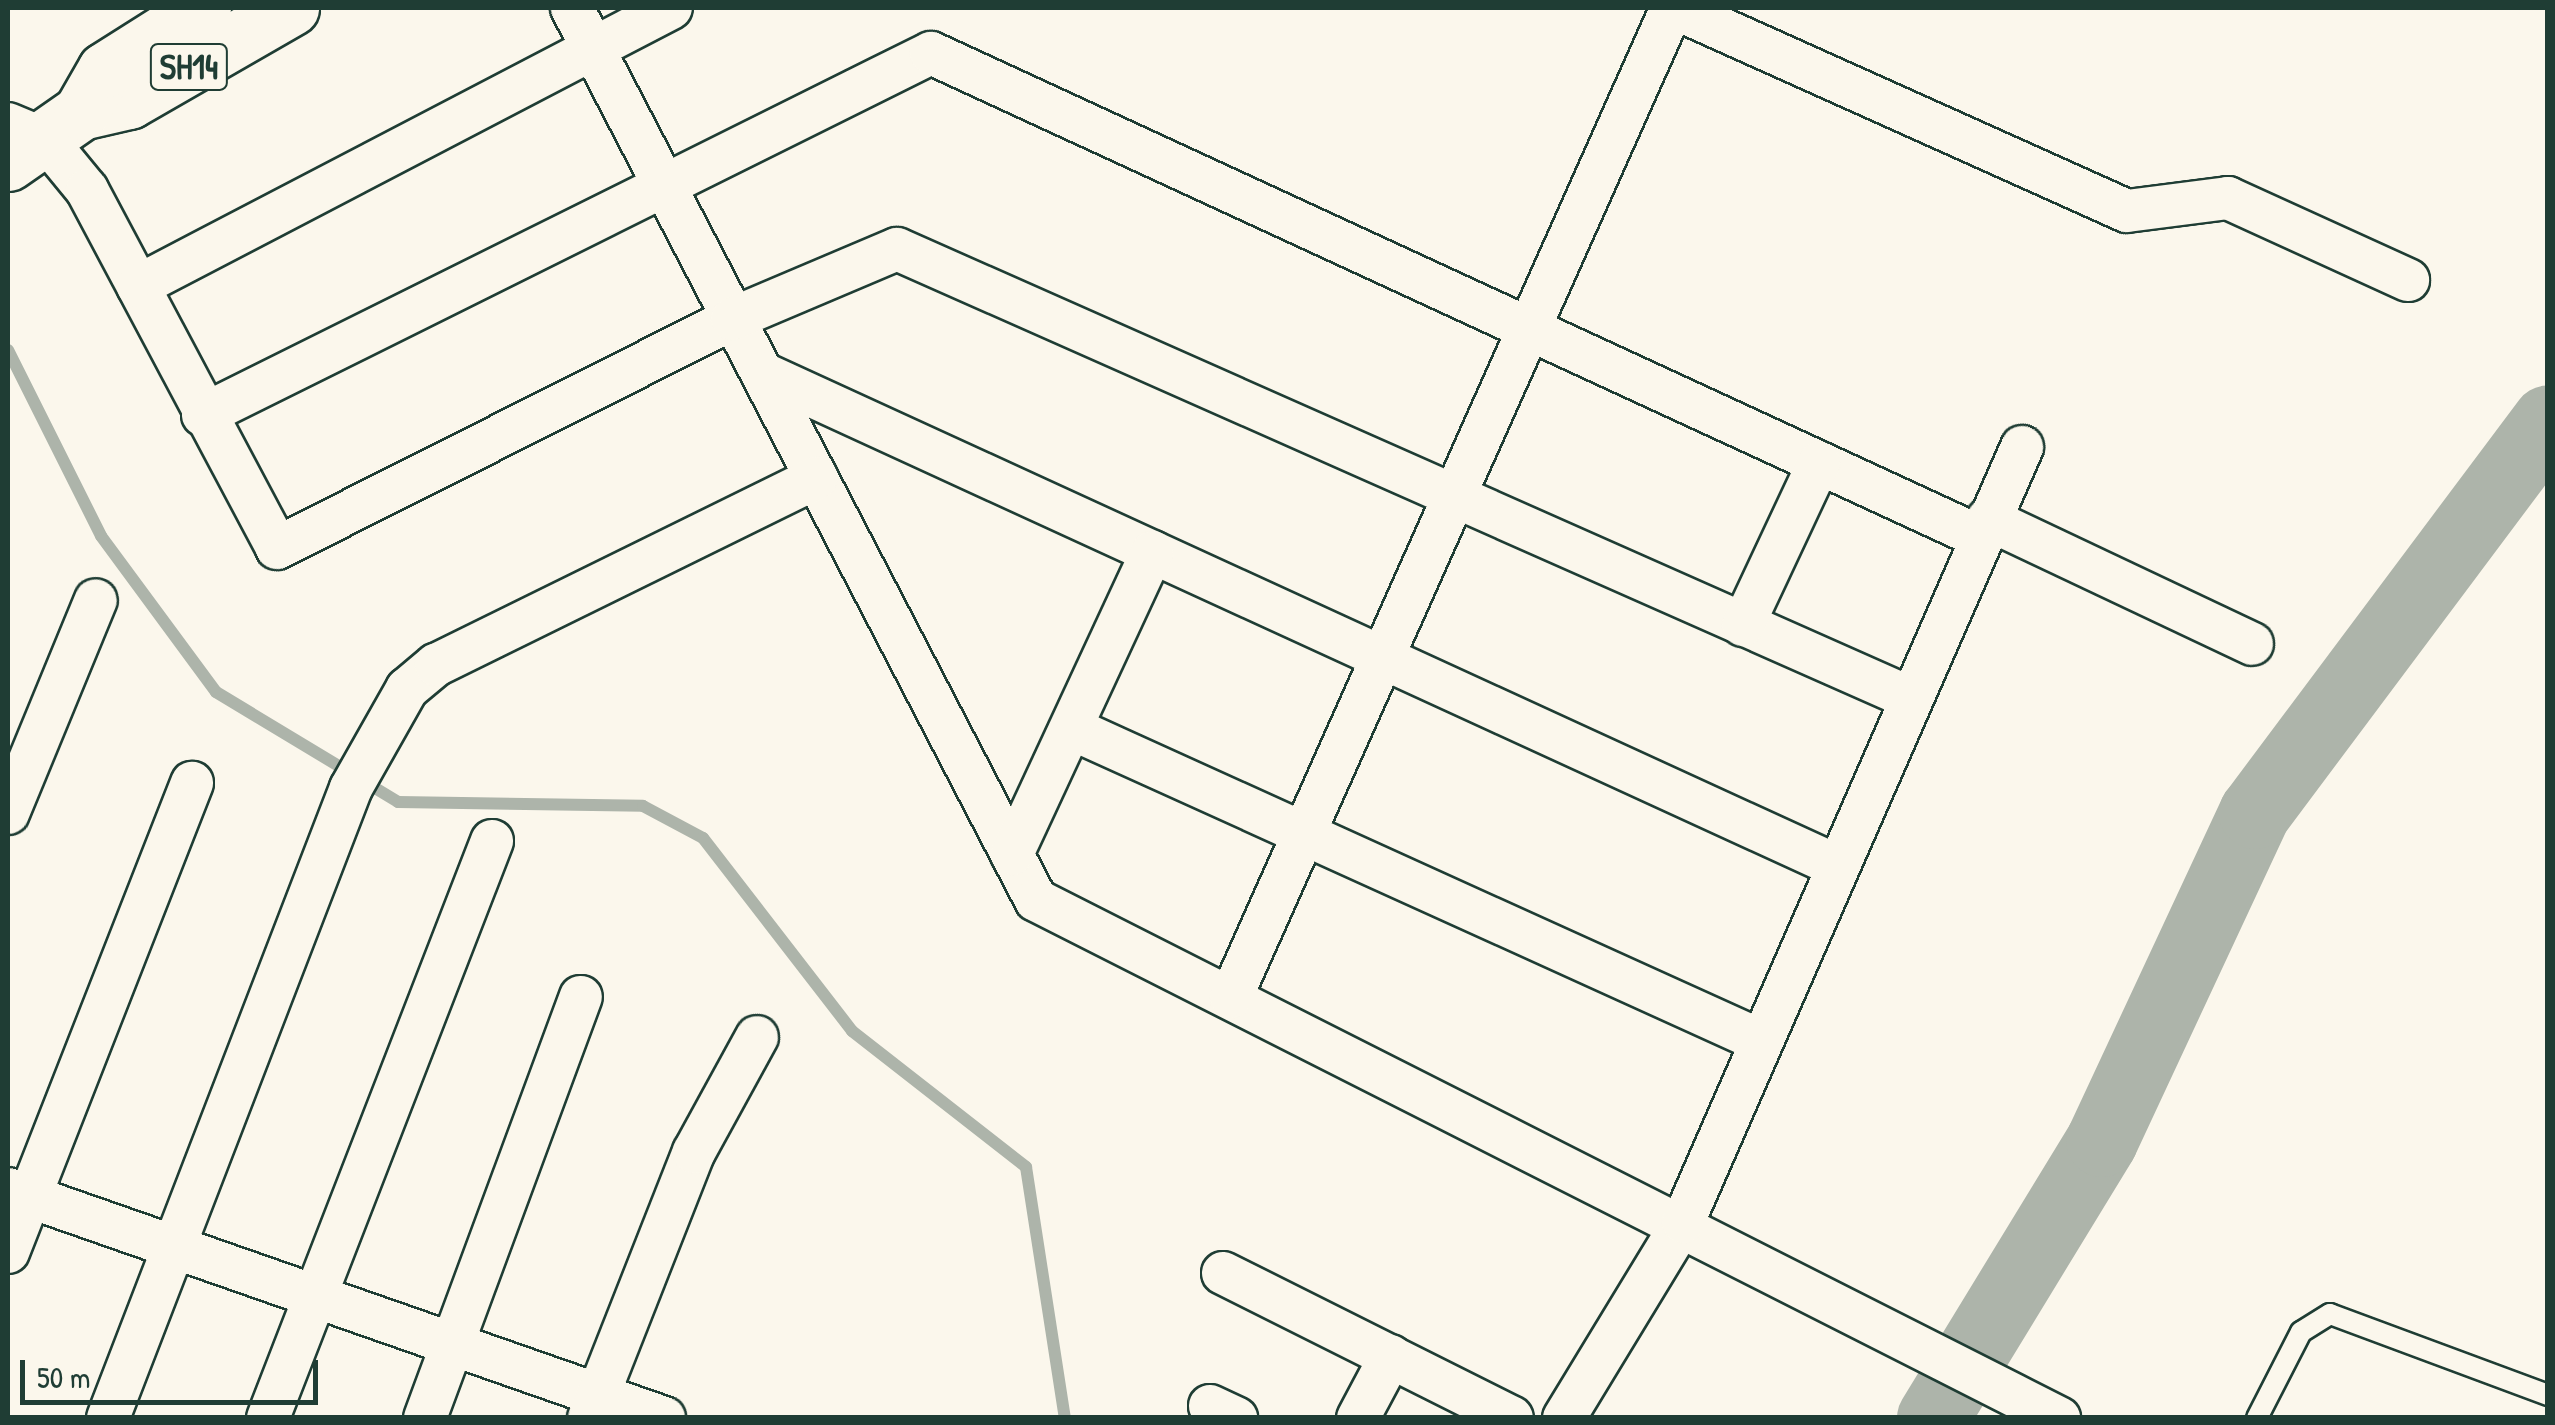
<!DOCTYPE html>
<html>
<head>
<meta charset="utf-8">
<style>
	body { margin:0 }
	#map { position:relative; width:2555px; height:1425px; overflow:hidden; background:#fbf7ec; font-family:"Patrick Hand",sans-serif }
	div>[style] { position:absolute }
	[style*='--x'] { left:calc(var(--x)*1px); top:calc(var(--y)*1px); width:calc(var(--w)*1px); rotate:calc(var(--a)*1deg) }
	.stream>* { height:12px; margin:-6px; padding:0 6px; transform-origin:6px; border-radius:6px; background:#adb4aa }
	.river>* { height:72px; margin:-36px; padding:0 36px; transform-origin:36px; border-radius:36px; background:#adb4aa }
	.roads { filter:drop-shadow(2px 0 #1f3d34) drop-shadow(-2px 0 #1f3d34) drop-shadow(0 2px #1f3d34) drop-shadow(0 -2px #1f3d34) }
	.service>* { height:20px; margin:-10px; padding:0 10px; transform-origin:10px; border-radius:10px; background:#fbf7ec }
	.minor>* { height:42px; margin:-21px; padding:0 21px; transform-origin:21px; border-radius:21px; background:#fbf7ec }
	.primary>* { height:55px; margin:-27.5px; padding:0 27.5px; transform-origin:27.5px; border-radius:27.5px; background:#fbf7ec }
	span { translate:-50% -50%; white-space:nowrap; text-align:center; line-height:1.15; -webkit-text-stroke:10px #fbf7ec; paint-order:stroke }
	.shield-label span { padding:2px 8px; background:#fbf7ec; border:2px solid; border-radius:8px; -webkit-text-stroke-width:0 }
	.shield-label { font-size:35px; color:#1f3d34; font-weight:700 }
	.frame { position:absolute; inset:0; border:10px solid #1f3d34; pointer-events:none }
	.scale { position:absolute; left:20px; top:1360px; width:298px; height:45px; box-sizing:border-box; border:5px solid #1f3d34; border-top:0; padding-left:12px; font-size:30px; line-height:35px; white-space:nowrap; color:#1f3d34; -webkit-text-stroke:8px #fbf7ec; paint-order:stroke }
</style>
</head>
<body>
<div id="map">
	<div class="stream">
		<i style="--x:8;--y:350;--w:208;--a:63.4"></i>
		<i style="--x:101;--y:536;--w:194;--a:53.6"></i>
		<i style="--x:216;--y:692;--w:213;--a:31.1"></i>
		<i style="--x:398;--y:802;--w:245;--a:0.9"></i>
		<i style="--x:643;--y:806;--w:68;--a:28.1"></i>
		<i style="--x:703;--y:838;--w:244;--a:52.3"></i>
		<i style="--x:852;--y:1031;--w:221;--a:38"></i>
		<i style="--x:1026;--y:1167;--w:254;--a:81.2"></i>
	</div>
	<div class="river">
		<i style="--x:1933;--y:1418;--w:324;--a:-58.6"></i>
		<i style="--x:2102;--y:1141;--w:362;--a:-65"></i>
		<i style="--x:2255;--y:813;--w:489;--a:-53.2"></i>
	</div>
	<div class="roads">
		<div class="service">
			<i style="--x:2257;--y:1418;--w:97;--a:-62.9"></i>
			<i style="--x:2301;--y:1332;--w:34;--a:-32"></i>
			<i style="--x:2330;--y:1314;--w:233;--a:20.4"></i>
		</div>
		<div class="minor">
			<i style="--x:572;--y:8;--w:1005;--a:62.52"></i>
			<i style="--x:1036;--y:900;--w:1147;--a:26.86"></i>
			<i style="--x:1675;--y:8;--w:495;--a:24.2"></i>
			<i style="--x:2127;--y:211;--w:102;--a:-7.3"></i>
			<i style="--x:2228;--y:198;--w:198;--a:24.5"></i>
			<i style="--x:8;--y:124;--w:41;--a:22.8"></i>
			<i style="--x:46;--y:140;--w:65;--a:50.6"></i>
			<i style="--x:87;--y:190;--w:405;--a:62"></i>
			<i style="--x:277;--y:548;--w:509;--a:-26.72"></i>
			<i style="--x:732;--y:319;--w:179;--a:-23"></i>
			<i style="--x:897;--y:249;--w:1108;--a:23.9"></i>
			<i style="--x:138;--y:286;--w:601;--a:-27.55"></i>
			<i style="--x:762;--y:373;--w:1183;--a:24.64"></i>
			<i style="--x:203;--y:415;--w:813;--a:-26.44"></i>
			<i style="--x:931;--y:53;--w:1155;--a:24.77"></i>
			<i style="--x:1988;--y:519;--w:292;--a:25.3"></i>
			<i style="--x:1743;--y:625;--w:179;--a:-64.9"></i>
			<i style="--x:1073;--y:729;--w:755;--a:24.39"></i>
			<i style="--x:8;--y:813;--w:230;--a:-67.6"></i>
			<i style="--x:1012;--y:854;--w:333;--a:-65.1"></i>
			<i style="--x:1231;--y:997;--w:1083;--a:-65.97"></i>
			<i style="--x:8;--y:1189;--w:695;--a:19.24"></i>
			<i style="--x:8;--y:1252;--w:504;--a:-68.58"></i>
			<i style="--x:1223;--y:1273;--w:323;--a:26.6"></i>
			<i style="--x:1210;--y:1406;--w:29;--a:25"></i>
			<i style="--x:108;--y:1418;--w:675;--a:-68.91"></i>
			<i style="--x:351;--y:788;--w:114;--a:-60.5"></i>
			<i style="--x:407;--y:689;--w:38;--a:-40"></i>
			<i style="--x:436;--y:665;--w:424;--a:-26.2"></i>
			<i style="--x:268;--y:1418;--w:619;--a:-68.78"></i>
			<i style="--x:425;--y:1418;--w:449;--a:-69.7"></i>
			<i style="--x:589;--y:1418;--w:286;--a:-68.5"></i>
			<i style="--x:694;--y:1152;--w:131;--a:-61.3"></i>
			<i style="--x:1358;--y:1418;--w:70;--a:-62"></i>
			<i style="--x:1564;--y:1418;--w:229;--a:-58.7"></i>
			<i style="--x:1683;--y:1222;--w:846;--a:-66.37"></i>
		</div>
		<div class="primary">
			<i style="--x:81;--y:112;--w:49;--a:-12.9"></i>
			<i style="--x:129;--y:101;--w:187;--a:-29.9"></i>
			<i style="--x:8;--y:163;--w:89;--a:-34.9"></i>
			<i style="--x:81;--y:112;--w:48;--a:-60.3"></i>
			<i style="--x:105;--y:70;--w:116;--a:-32.3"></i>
		</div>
	</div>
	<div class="shield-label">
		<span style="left:189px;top:67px">SH14</span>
	</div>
	<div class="frame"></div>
	<div class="scale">50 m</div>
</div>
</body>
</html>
